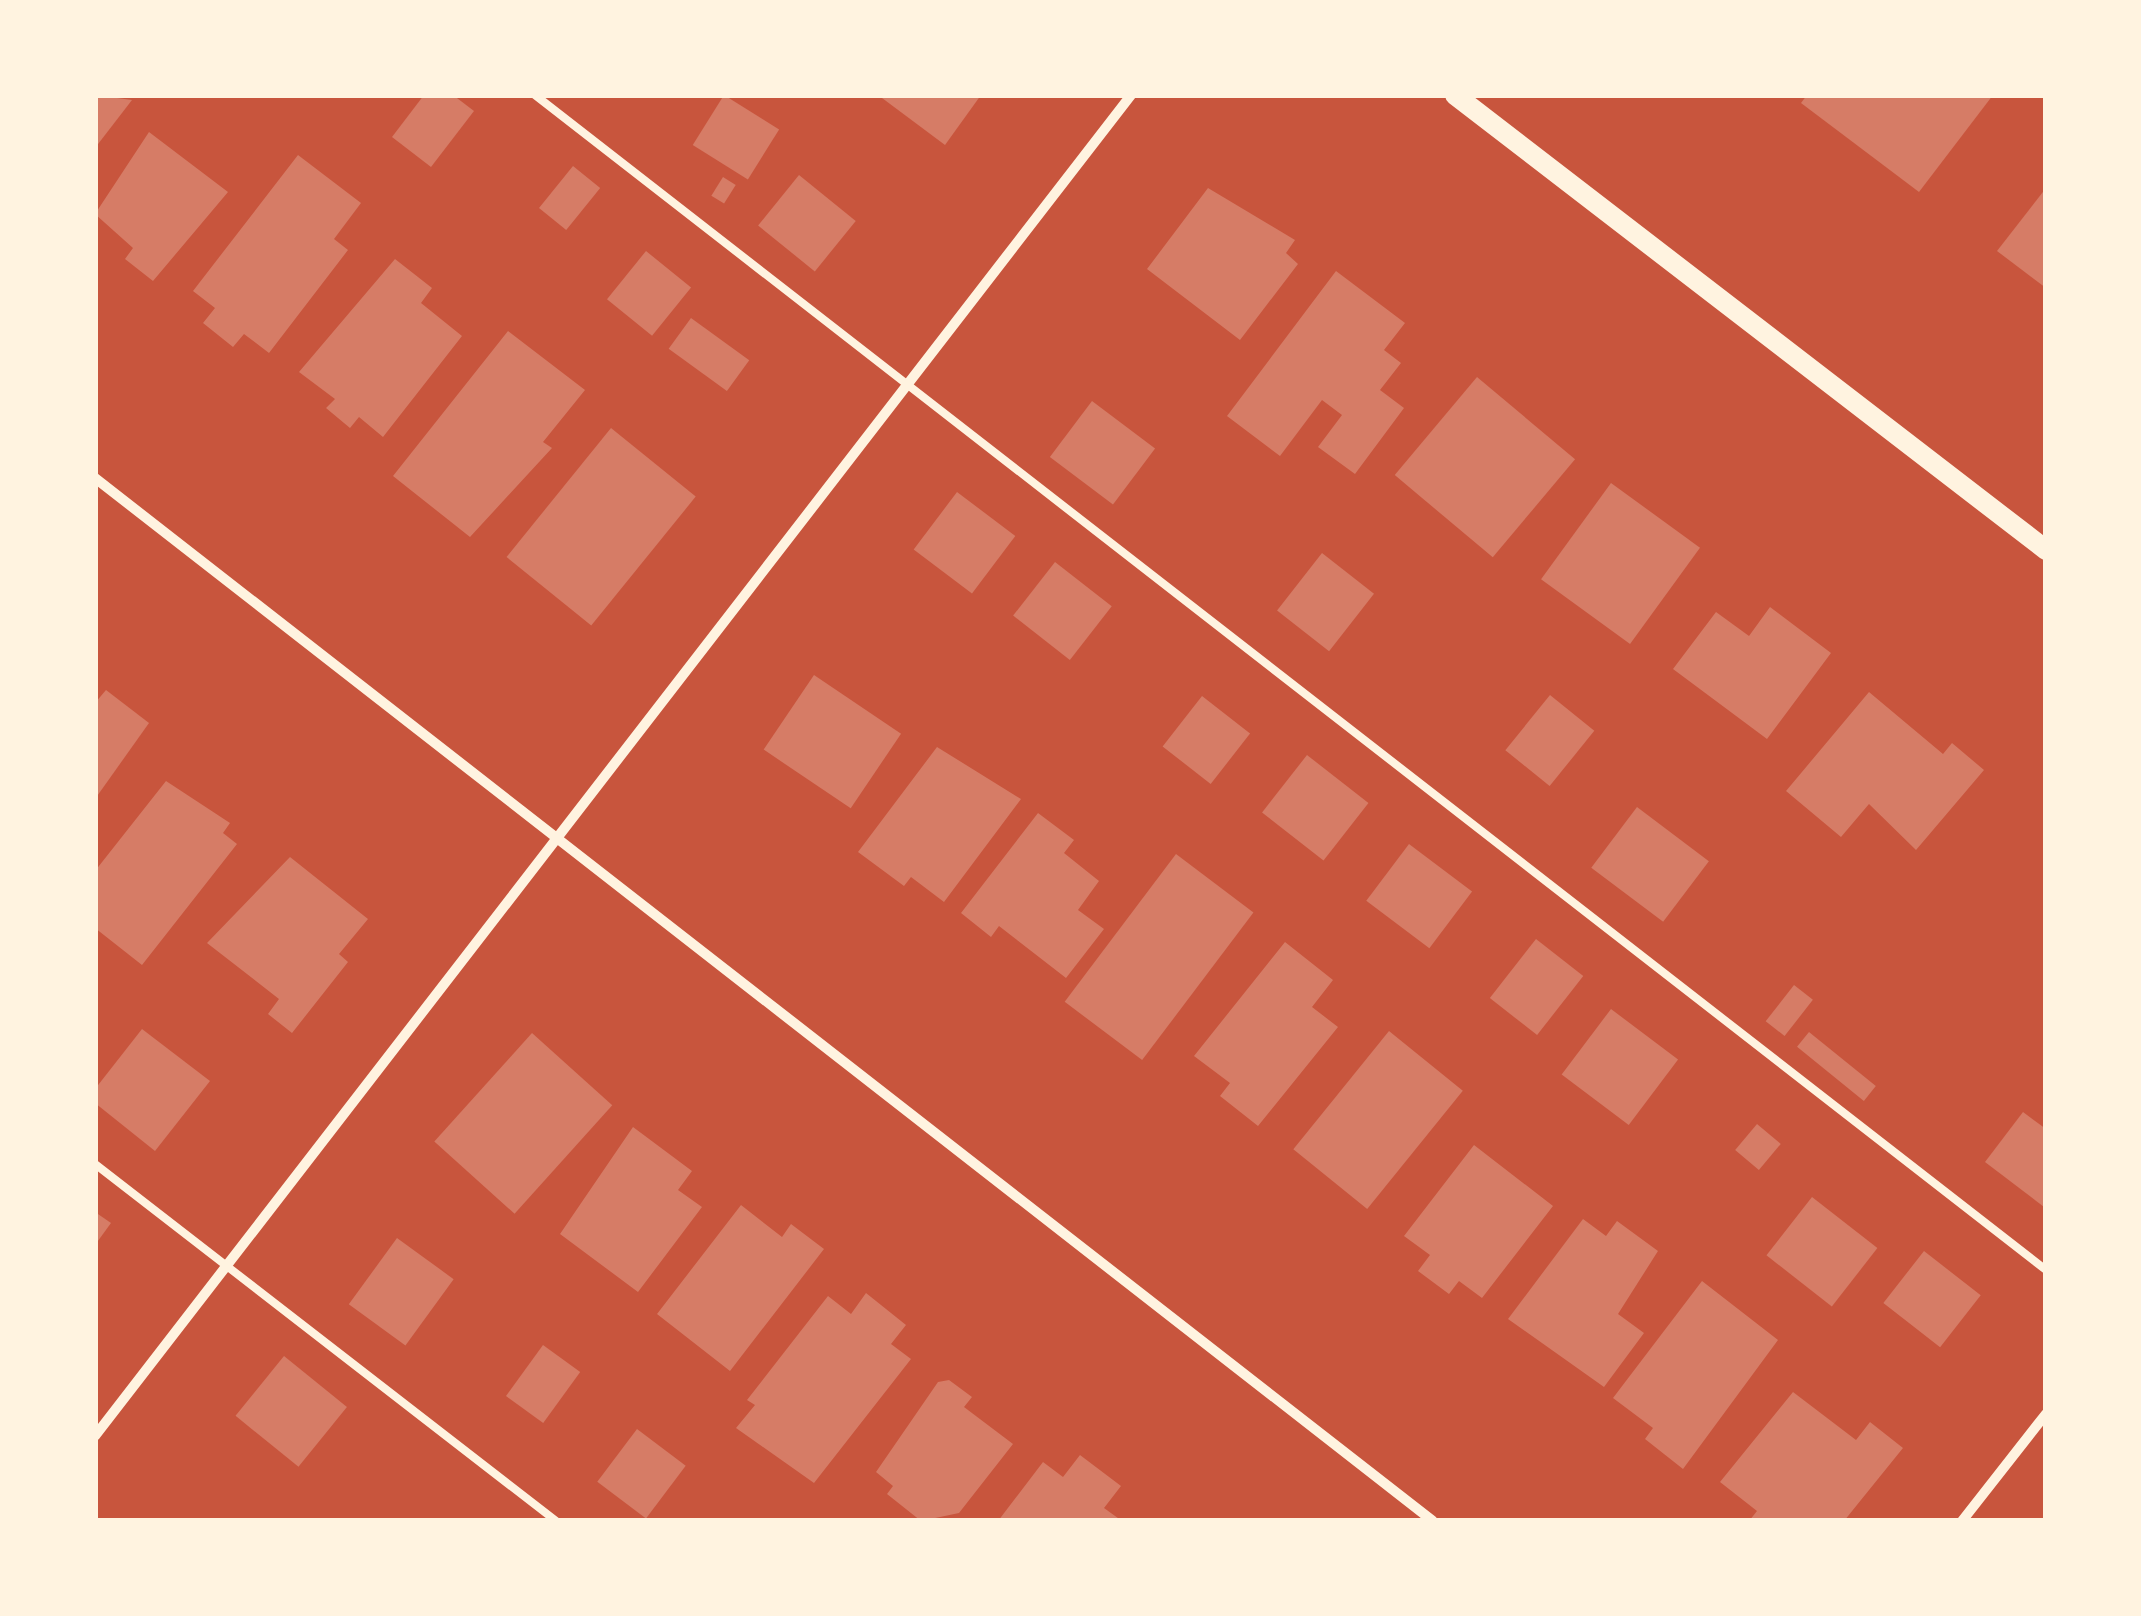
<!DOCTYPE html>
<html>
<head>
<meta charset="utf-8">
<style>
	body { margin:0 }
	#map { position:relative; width:2141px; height:1616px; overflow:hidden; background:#c8553d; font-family:"IBM Plex Serif",serif }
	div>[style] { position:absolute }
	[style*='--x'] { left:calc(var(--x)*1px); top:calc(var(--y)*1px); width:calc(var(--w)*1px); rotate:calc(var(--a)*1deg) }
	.building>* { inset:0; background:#d67c66; transform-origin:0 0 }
	.service>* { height:8px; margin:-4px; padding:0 4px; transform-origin:4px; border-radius:4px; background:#fff3e0 }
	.minor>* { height:10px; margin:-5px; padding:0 5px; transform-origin:5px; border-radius:5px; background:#fff3e0 }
	.secondary>* { height:20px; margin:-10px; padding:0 10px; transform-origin:10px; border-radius:10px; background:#fff3e0 }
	span { translate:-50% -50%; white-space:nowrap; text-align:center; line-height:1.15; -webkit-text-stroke:8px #fff3e0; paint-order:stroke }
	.frame { position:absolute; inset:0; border:98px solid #fff3e0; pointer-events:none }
</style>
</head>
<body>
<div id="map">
	<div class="building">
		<i style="clip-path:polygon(95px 95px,132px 100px,95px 148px)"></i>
		<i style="clip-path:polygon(424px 95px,453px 95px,474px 111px,431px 167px,392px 137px)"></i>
		<i style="left:724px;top:95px;width:65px;height:59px;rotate:32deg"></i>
		<i style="clip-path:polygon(878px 95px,981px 95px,945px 145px)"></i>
		<i style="clip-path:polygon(1807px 95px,1993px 95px,1919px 192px,1801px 103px)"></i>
		<i style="clip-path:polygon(149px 132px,228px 192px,153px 281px,125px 259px,133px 248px,95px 214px)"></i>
		<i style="clip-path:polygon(298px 155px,361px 203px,334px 239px,348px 250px,269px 353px,244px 334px,233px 347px,203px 323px,215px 308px,193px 291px)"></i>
		<i style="left:573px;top:166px;width:35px;height:54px;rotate:39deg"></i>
		<i style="left:799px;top:175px;width:73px;height:65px;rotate:39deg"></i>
		<i style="left:723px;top:177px;width:15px;height:22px;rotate:32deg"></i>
		<i style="clip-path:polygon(1208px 188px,1295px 240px,1286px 253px,1298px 264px,1240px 340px,1147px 269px)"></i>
		<i style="clip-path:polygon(2046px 188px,2046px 288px,1997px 251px)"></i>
		<i style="left:646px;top:251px;width:58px;height:62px;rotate:39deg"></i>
		<i style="clip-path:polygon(395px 259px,432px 288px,421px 303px,462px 336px,383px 437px,359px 417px,350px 428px,326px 408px,335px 399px,299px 372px)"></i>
		<i style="clip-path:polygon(1336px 271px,1405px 323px,1384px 350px,1401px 363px,1380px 390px,1404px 408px,1355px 474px,1318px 447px,1342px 415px,1322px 400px,1280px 456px,1227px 416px)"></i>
		<i style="left:691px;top:318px;width:72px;height:38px;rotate:36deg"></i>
		<i style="clip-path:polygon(508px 331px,585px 390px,543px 442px,552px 448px,470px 537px,393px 476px)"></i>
		<i style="left:1477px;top:377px;width:128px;height:128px;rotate:40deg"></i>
		<i style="left:1092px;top:401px;width:79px;height:70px;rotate:37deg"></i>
		<i style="left:611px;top:428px;width:109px;height:166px;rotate:39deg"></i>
		<i style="left:1611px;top:483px;width:110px;height:119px;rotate:36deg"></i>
		<i style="left:957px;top:492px;width:73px;height:72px;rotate:37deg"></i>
		<i style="left:1322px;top:553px;width:66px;height:73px;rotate:38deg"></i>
		<i style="left:1055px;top:562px;width:72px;height:68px;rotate:38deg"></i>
		<i style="clip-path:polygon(1770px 607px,1831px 653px,1767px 739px,1673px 669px,1716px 612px,1749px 636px)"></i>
		<i style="left:814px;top:675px;width:105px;height:90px;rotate:34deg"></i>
		<i style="clip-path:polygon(106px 690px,149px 723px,95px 799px,95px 703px)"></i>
		<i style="clip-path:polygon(1869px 692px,1943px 754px,1952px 743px,1984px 770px,1916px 850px,1869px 804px,1841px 837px,1786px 791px)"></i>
		<i style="left:1550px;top:695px;width:57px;height:71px;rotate:39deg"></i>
		<i style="left:1202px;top:696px;width:61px;height:64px;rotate:38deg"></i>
		<i style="clip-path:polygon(937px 747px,1021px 799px,944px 902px,911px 877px,904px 886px,858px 852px)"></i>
		<i style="left:1307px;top:755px;width:78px;height:73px;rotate:38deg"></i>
		<i style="clip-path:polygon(166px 781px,230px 823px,223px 833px,237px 844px,142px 965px,95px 928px,95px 871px)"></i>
		<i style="left:1637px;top:807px;width:90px;height:76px;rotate:37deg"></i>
		<i style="clip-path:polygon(1038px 813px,1074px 840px,1064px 853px,1099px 881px,1078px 910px,1104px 929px,1066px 978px,999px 926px,991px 937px,961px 913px)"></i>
		<i style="left:1409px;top:844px;width:79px;height:71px;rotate:37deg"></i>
		<i style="left:1176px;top:854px;width:97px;height:185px;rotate:37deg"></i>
		<i style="clip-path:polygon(290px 857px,368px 919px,339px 954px,348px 962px,292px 1033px,268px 1014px,279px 999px,207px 943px)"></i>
		<i style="left:1536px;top:939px;width:60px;height:75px;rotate:38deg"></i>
		<i style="clip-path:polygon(1285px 942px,1333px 980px,1312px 1007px,1338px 1027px,1258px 1126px,1220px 1096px,1230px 1083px,1194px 1056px)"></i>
		<i style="left:1794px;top:985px;width:24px;height:46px;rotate:38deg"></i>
		<i style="left:1611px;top:1009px;width:84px;height:82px;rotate:37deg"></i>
		<i style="clip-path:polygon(142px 1029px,210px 1081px,155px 1151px,95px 1103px,95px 1089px)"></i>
		<i style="left:1389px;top:1031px;width:95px;height:152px;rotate:39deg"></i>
		<i style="left:1809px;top:1032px;width:86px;height:19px;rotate:39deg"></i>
		<i style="left:532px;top:1033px;width:108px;height:146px;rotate:42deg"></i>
		<i style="clip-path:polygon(2023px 1112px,2046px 1129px,2044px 1207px,1985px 1162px)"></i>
		<i style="left:1757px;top:1124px;width:31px;height:34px;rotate:40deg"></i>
		<i style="clip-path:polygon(633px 1127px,692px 1171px,678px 1190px,702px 1207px,638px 1292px,560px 1234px)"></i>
		<i style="clip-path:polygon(1474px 1145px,1553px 1206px,1482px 1298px,1459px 1281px,1449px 1294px,1418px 1271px,1430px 1255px,1404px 1236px)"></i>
		<i style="left:1812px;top:1197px;width:83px;height:74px;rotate:38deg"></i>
		<i style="clip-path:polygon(741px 1205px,782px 1237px,791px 1224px,824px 1249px,730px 1371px,657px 1314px)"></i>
		<i style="clip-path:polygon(95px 1212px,111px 1223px,95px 1245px)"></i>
		<i style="clip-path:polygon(1583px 1219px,1606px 1236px,1617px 1221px,1658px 1251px,1618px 1314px,1644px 1333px,1604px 1387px,1508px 1319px)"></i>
		<i style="left:397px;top:1238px;width:70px;height:82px;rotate:36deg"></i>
		<i style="left:1924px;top:1251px;width:72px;height:66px;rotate:38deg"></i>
		<i style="clip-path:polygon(1702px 1281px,1778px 1340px,1683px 1469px,1645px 1439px,1653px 1428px,1613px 1398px)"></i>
		<i style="clip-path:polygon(866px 1293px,906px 1325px,891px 1344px,911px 1359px,814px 1483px,736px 1428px,755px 1405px,747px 1400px,828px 1296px,851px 1314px)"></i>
		<i style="left:543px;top:1345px;width:46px;height:63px;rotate:36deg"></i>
		<i style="left:284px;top:1356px;width:81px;height:77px;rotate:39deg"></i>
		<i style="clip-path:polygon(949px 1380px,972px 1397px,964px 1407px,1013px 1444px,959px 1513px,921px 1521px,887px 1494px,893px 1486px,876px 1472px,938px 1382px)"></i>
		<i style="clip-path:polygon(1793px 1392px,1856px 1440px,1870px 1422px,1903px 1448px,1844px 1521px,1749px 1521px,1757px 1511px,1720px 1482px)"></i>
		<i style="left:637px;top:1429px;width:61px;height:66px;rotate:37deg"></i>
		<i style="clip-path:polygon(1080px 1455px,1121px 1486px,1104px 1508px,1122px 1521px,998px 1521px,1043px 1462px,1063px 1477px)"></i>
	</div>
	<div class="service">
		<i style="--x:535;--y:95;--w:1914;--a:37.87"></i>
		<i style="--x:95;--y:1164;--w:583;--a:37.75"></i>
	</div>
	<div class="minor">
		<i style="--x:95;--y:478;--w:1696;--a:37.94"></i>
		<i style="--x:95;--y:1436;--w:1695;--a:-52.31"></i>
		<i style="--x:1962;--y:1521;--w:136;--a:-51.9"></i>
	</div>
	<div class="secondary">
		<i style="--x:1455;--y:95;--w:746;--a:37.59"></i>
	</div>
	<div class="frame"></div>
</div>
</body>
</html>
